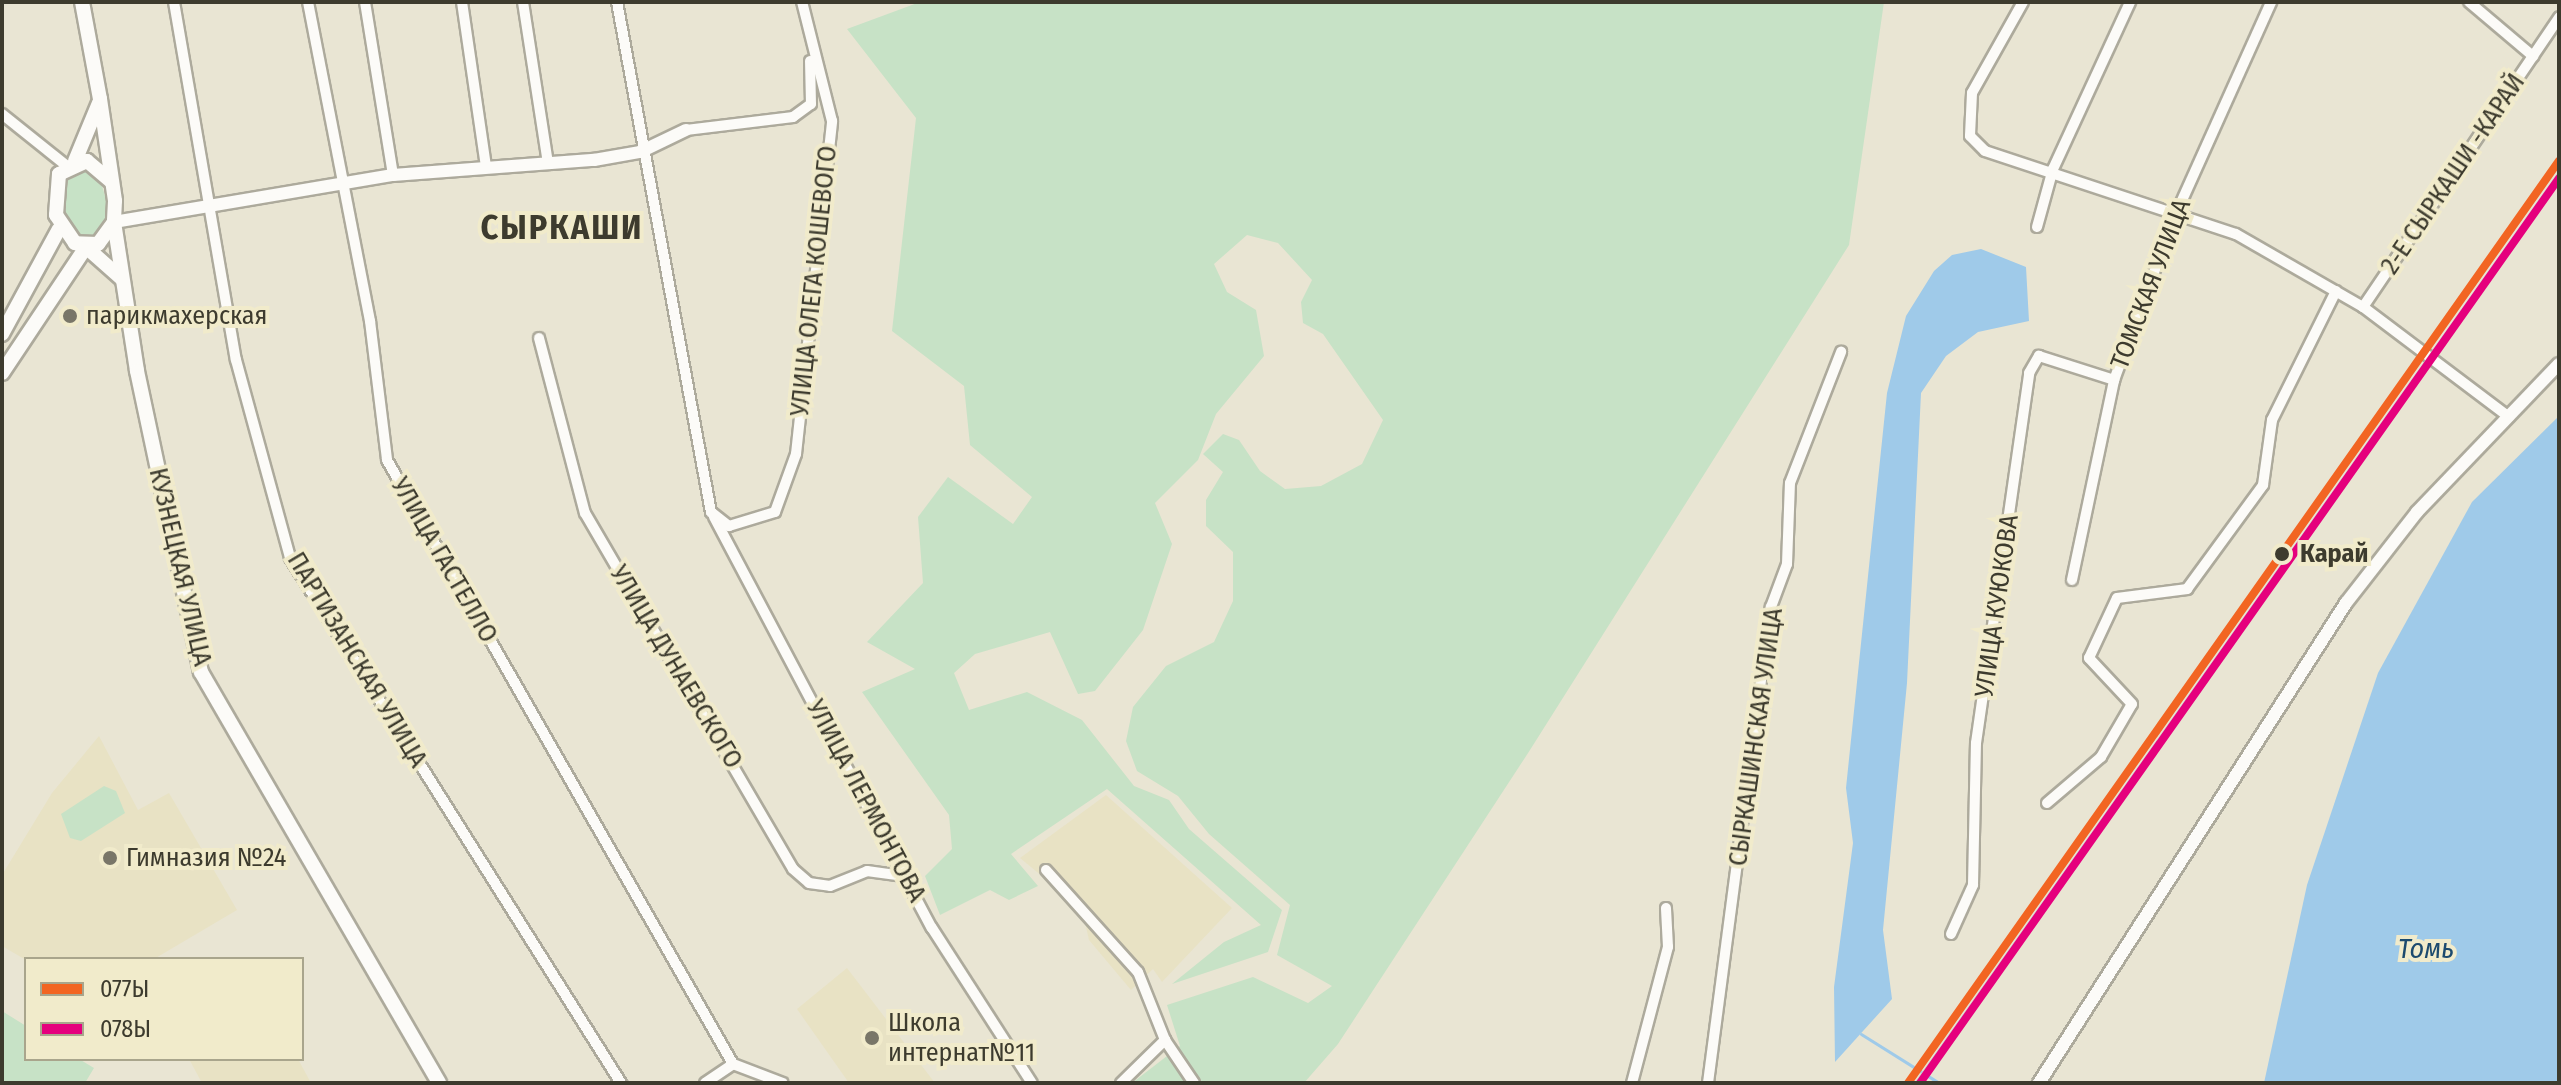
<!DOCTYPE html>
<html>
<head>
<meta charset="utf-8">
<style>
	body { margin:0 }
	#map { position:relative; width:2561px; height:1085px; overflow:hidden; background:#e9e5d3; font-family:"Fira Sans Condensed",sans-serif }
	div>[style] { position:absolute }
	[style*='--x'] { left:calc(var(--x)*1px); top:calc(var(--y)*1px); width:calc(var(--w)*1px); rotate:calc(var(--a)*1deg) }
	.built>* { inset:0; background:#e8e2c4 }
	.green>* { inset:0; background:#c7e2c6 }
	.water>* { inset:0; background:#9fcae9 }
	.stream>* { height:3px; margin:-1.5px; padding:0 1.5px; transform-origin:1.5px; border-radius:1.5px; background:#9fcae9 }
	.roads { filter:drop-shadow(2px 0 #adaa9c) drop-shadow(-2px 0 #adaa9c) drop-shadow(0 2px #adaa9c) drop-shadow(0 -2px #adaa9c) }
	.minor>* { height:10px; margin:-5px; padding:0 5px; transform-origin:5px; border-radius:5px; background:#fcfbf8 }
	.tertiary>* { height:12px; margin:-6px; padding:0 6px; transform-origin:6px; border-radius:6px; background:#fcfbf8 }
	.secondary>* { height:14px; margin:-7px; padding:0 7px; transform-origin:7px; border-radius:7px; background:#fcfbf8 }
	.rail>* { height:6px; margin-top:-3px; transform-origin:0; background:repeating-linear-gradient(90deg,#f1ebcb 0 9px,#d2d1cb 0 18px); box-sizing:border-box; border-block:2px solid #d2d1cb }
	.rail-1>* { height:8px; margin:-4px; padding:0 4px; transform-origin:4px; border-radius:4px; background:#f26522 }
	.rail-2>* { height:8px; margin:-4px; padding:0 4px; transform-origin:4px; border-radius:4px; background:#e5007d }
	.dots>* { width:22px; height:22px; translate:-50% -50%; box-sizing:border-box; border:4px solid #f1ebcb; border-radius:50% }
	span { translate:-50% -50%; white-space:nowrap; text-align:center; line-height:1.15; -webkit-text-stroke:8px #f1ebcb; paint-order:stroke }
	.street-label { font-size:26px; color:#3d3b2e }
	.poi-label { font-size:26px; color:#3d3b2e }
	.left { translate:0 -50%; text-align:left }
	.stop-label { font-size:26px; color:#3d3b2e; font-weight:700 }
	.water-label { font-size:28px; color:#1c4a6e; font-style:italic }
	.district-label { font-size:34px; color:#3d3b2e; font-weight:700; letter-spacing:2px }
	.frame { position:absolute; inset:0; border:4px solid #3d3b2e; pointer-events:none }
	.legend { position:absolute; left:24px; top:957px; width:280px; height:104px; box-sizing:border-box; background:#f1ebcb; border:2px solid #a9a58c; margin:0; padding:10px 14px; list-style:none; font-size:24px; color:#3d3b2e }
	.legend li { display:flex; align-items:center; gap:16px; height:40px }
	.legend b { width:40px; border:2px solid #a9a58c }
</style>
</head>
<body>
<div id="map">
	<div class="built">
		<i style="clip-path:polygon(99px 736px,138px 810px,169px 793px,237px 910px,154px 959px,26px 960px,2px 946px,2px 875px,52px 793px)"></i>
		<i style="clip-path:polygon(1106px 795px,1232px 908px,1162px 982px,1153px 969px,1131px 990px,1089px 940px,1082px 909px,1020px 858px)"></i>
		<i style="clip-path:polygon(847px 968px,935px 1083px,849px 1083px,797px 1009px)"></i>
		<i style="clip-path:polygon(189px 1059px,298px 1059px,311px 1083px,202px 1083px)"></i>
	</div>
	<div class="green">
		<i style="clip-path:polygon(920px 2px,1884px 2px,1849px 245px,1530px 750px,1338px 1044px,1304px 1083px,1132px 1083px,1180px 1046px,1167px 1005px,1253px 977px,1308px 1003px,1332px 986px,1277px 955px,1290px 905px,1209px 834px,1178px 796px,1137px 771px,1126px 741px,1133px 707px,1166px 666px,1214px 642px,1233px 601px,1233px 552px,1206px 526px,1206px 500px,1223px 472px,1203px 454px,1223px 434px,1239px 440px,1260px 471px,1285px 489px,1321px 486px,1362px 464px,1383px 420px,1323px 334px,1303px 323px,1301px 302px,1312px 280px,1278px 243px,1247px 235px,1214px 264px,1227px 292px,1256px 310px,1264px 356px,1216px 414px,1198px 460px,1155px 503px,1172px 544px,1143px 630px,1095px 691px,1078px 694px,1050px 632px,975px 654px,954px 673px,969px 710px,1027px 692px,1082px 720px,1134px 786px,1169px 800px,1189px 829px,1282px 910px,1268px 952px,1172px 984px,1224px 942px,1261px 925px,1107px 789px,1011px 854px,1038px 886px,1009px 900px,990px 890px,940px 915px,925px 876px,952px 849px,949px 815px,862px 692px,915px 669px,867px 642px,923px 583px,918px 517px,948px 477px,1013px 524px,1032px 497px,970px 445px,964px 386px,892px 331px,916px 118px,847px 29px)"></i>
		<i style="clip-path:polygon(83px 168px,100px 179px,108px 206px,107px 221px,92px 238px,74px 233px,61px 209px,66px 177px)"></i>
		<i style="clip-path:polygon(104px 786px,116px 791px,125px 813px,81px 841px,70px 838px,61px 814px)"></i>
		<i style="clip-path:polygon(2px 1011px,26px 1026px,26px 1059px,79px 1059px,94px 1068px,85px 1083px,2px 1083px)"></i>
	</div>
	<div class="water">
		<i style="clip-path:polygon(1981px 249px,2026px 267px,2029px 321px,1978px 332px,1946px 356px,1921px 393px,1907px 683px,1883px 930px,1892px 999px,1835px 1062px,1834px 987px,1853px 843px,1846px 788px,1887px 393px,1906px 316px,1934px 271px,1952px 255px)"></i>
		<i style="clip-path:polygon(2559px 416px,2559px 1083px,2264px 1083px,2307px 885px,2378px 673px,2472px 502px)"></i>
	</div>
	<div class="stream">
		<i style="--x:1861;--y:1034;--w:92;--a:32.1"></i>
	</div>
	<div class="roads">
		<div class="minor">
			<i style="--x:174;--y:2;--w:363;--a:80.2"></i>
			<i style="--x:236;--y:360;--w:205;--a:74.7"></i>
			<i style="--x:290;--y:558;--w:621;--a:57.77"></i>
			<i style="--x:308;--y:2;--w:325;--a:79"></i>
			<i style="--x:370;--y:321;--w:140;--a:83"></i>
			<i style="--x:387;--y:460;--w:696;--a:60.19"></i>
			<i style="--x:365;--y:2;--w:175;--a:80.8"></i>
			<i style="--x:462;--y:2;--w:166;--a:81.7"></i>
			<i style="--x:523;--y:2;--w:163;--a:81.2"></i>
			<i style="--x:617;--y:2;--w:519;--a:79.56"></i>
			<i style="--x:711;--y:512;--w:23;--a:38"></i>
			<i style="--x:729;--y:526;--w:48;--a:-16.9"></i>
			<i style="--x:775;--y:512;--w:62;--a:-70.1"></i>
			<i style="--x:796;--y:454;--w:335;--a:-83.8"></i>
			<i style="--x:832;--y:121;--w:123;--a:-104.1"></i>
			<i style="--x:2023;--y:2;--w:104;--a:119.3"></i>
			<i style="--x:1972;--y:93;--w:43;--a:92.7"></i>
			<i style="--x:1970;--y:136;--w:21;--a:45"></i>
			<i style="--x:1985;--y:151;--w:264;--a:18.3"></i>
			<i style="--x:2236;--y:234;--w:146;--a:29.9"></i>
			<i style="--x:2469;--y:2;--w:84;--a:40.2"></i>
			<i style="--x:2;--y:114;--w:83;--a:38.7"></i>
			<i style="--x:686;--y:130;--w:108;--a:-6.9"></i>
			<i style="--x:793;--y:117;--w:22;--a:-36"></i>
			<i style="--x:811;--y:104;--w:43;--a:-91.3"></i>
			<i style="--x:2037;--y:227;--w:60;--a:-74.6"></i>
			<i style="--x:2053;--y:169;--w:184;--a:-65.2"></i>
			<i style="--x:539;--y:338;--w:181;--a:75.3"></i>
			<i style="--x:585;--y:513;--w:412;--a:59.7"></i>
			<i style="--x:793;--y:869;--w:21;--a:41"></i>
			<i style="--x:809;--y:883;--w:21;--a:8"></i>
			<i style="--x:830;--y:886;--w:40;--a:-22"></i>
			<i style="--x:867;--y:871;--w:43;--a:7.9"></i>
			<i style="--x:2509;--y:417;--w:183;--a:-143"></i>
			<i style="--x:2363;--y:307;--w:350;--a:-55.9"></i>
			<i style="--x:714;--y:517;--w:465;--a:62.1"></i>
			<i style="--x:932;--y:928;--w:184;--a:57.2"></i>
			<i style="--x:2072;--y:580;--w:204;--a:-78.1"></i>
			<i style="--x:2114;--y:380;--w:175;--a:-69.6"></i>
			<i style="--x:2175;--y:216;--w:235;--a:-65.8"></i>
			<i style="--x:2047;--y:803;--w:71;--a:-40.4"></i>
			<i style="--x:2101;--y:757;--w:61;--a:-59.7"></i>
			<i style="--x:2132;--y:704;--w:63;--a:-133.1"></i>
			<i style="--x:2089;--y:658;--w:66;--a:-65"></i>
			<i style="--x:2117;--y:598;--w:71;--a:-7.3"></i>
			<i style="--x:2187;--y:589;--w:129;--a:-53.8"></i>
			<i style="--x:2263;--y:485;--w:66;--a:-82.1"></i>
			<i style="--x:2272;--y:420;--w:144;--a:-63.6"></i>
			<i style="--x:1046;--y:870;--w:137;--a:48"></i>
			<i style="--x:1138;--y:972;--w:73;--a:68.3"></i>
			<i style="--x:1951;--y:934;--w:54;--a:-65.8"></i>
			<i style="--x:1973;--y:885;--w:142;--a:-88.8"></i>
			<i style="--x:1976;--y:743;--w:374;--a:-81.8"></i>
			<i style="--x:2029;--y:373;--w:20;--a:-60"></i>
			<i style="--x:2039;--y:356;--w:79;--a:17.7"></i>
			<i style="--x:733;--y:1064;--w:53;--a:20.8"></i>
			<i style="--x:705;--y:1083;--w:34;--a:-34"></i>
			<i style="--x:1121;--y:1083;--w:62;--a:-44.3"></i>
			<i style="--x:1165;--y:1040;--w:52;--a:56"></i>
			<i style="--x:1632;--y:1083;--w:141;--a:-75.2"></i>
			<i style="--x:1668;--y:947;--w:39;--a:-93"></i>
			<i style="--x:1708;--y:1083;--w:480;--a:-82.5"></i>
			<i style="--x:1771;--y:607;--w:46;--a:-69.6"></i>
			<i style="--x:1787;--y:564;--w:81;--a:-87.9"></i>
			<i style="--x:1790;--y:483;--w:141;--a:-68.7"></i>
		</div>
		<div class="tertiary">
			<i style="--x:114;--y:222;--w:283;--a:-9.6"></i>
			<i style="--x:393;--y:175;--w:202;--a:-4.3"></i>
			<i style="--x:594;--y:160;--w:47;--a:-9.9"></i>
			<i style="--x:640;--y:152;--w:51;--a:-25.6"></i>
			<i style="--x:2039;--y:1083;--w:570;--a:-57.4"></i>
			<i style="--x:2346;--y:603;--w:115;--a:-52"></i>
			<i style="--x:2417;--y:512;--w:205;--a:-46.2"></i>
		</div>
		<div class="secondary">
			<i style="--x:82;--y:2;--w:99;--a:79.5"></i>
			<i style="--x:100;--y:99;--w:103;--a:81.6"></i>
			<i style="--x:115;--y:201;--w:21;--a:93"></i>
			<i style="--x:114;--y:222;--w:27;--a:126"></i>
			<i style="--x:98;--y:244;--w:23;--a:-178"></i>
			<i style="--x:75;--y:243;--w:34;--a:-124"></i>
			<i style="--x:56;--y:215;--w:41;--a:-85.8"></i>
			<i style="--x:59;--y:174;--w:31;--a:-25"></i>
			<i style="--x:87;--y:161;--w:30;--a:40"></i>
			<i style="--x:75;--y:161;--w:63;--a:-67.5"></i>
			<i style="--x:114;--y:222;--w:151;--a:81.2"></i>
			<i style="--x:137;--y:371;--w:308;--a:78"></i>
			<i style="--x:201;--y:672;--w:475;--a:59.9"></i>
			<i style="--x:2;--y:334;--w:119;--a:-61.5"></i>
			<i style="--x:2;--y:373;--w:151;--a:-56.3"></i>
			<i style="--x:86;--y:247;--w:48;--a:41.6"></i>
		</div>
	</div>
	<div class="rail">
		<i style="--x:1918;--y:1083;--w:1111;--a:-54.75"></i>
	</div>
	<div class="rail-1">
		<i style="--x:1908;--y:1083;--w:1129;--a:-54.78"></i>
	</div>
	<div class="rail-2">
		<i style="--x:1920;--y:1083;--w:1108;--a:-54.77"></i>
	</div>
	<div class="dots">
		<i style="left:70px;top:316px;background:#797668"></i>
		<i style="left:2282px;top:554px;background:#3d3b2e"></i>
		<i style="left:110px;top:858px;background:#797668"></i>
		<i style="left:872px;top:1038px;background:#797668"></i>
	</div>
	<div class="street-label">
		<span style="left:2453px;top:174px;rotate:-56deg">2-Е СЫРКАШИ -КАРАЙ</span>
		<span style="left:814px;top:281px;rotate:-84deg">УЛИЦА ОЛЕГА КОШЕВОГО</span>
		<span style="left:2151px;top:284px;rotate:-69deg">ТОМСКАЯ УЛИЦА</span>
		<span style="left:444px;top:560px;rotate:60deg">УЛИЦА ГАСТЕЛЛО</span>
		<span style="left:180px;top:567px;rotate:77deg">КУЗНЕЦКАЯ УЛИЦА</span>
		<span style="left:1997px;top:606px;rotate:-82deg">УЛИЦА КУЮКОВА</span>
		<span style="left:357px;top:660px;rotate:59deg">ПАРТИЗАНСКАЯ УЛИЦА</span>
		<span style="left:676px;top:667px;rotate:59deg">УЛИЦА ДУНАЕВСКОГО</span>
		<span style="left:1756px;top:737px;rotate:-82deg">СЫРКАШИНСКАЯ УЛИЦА</span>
		<span style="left:866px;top:801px;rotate:62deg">УЛИЦА ЛЕРМОНТОВА</span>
	</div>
	<div class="poi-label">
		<span class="left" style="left:86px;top:316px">парикмахерская</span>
		<span class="left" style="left:126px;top:858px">Гимназия №24</span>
		<span class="left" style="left:888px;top:1038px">Школа<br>интернат№11</span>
	</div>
	<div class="stop-label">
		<span class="left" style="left:2300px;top:554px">Карай</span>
	</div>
	<div class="water-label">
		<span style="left:2426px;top:949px">Томь</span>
	</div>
	<div class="district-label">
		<span style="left:562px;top:228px">СЫРКАШИ</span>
	</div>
	<div class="frame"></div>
	<ul class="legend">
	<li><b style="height:10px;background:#f26522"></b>077Ы</li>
	<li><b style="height:10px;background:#e5007d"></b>078Ы</li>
	</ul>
</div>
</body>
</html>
